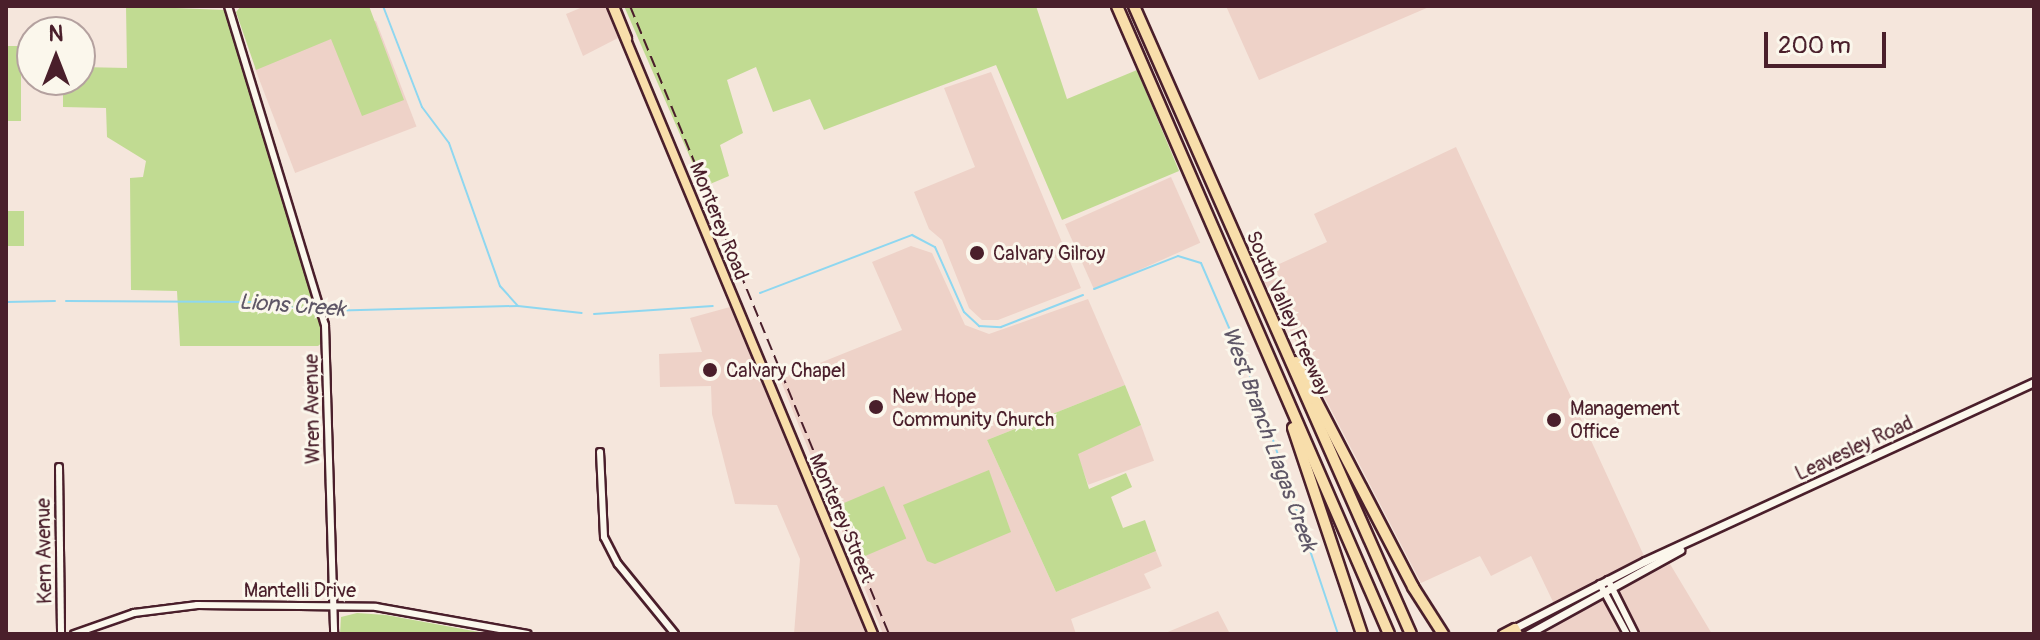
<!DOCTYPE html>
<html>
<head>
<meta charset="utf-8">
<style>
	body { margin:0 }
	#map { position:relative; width:2040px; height:640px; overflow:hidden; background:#f5e6dc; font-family:Pangolin,sans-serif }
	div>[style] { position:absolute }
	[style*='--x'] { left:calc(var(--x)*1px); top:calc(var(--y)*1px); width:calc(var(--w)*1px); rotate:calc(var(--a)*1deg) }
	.built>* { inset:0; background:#eed2c8; transform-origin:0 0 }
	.green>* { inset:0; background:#c1db92; transform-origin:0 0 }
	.stream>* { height:2px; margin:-1px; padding:0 1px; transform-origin:1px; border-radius:1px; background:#8ed7f0 }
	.roads { filter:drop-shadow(2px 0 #4a1f2b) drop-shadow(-2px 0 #4a1f2b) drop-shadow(0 2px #4a1f2b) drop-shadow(0 -2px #4a1f2b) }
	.tertiary>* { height:6px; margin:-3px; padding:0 3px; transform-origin:3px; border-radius:3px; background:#fbf7ec }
	.secondary>* { height:7px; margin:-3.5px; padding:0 3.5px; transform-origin:3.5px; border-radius:3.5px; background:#fbf7ec }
	.primary>* { height:8px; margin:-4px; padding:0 4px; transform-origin:4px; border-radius:4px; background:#f8deab }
	.motorway>* { height:10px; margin:-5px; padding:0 5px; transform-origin:5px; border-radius:5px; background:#f8deab }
	.rail>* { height:2px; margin-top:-1px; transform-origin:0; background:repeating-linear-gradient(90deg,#4a1f2b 0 12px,transparent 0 18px) }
	.dots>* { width:22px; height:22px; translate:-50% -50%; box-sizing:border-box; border:4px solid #fbf7ec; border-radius:50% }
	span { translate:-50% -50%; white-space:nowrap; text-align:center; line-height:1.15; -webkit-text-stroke:6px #fbf7ec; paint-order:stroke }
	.street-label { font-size:20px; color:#4a1f2b }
	.poi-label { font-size:20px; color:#4a1f2b }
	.left { translate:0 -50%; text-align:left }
	.water-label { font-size:22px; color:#5e5666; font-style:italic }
	.frame { position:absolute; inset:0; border:8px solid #4a1f2b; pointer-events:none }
	.north { position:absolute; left:16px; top:16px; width:80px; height:80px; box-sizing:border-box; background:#fbf7ec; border:2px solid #b4a19f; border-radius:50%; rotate:0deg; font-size:22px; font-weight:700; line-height:32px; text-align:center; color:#4a1f2b }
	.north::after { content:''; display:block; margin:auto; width:28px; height:36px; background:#4a1f2b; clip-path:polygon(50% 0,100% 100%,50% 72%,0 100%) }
	.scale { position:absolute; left:1764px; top:32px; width:122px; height:36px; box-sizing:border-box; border:4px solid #4a1f2b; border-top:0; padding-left:10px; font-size:24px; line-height:28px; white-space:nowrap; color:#4a1f2b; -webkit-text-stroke:6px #fbf7ec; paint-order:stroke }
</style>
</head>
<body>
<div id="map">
	<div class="built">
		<i style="clip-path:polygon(585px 6px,605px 6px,618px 38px,583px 56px,566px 14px)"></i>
		<i style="clip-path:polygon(1226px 6px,1429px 6px,1429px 7px,1259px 80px)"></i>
		<i style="left:376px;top:21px;width:113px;height:130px;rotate:69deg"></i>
		<i style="clip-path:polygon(991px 72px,1081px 288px,998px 320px,982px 320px,969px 308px,942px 240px,929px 229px,914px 192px,975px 167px,944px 88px)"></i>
		<i style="clip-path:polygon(1456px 147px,1645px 558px,1556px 608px,1531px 556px,1491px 576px,1480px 556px,1421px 583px,1260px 273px,1327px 242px,1314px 214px)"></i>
		<i style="left:1171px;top:177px;width:72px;height:116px;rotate:66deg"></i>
		<i style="clip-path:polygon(911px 246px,932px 253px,965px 325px,989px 334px,1088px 299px,1125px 385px,987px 440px,1056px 592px,1156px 551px,1162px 566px,1144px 574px,1151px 588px,1071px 619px,1076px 634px,883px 634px,780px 379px,902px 330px,872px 262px)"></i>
		<i style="clip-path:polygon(730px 307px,826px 536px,866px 634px,794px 634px,800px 559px,777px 505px,735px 504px,712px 414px,711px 386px,660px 387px,659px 354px,702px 352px,690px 318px)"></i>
		<i style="left:1141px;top:425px;width:38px;height:70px;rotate:70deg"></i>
		<i style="clip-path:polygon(1670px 564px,1712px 634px,1538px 634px)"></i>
		<i style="clip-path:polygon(1218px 611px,1230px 634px,1163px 634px)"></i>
	</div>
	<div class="green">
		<i style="clip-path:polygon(126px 6px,225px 10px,315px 296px,323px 342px,318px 346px,180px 346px,177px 291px,131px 290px,130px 178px,143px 177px,146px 161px,107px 137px,106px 108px,63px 107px,63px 80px,80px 80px,80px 67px,127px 68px)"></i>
		<i style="clip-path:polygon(241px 6px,369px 6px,404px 100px,362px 116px,331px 39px,256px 70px,236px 12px)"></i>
		<i style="clip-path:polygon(624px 6px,1036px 6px,1067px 99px,1137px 70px,1179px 171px,1062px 220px,996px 65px,824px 130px,810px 99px,773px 112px,756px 67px,727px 80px,743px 133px,720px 145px,729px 176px,703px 187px)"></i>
		<i style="left:6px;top:46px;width:15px;height:75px"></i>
		<i style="left:6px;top:211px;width:18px;height:35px"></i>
		<i style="clip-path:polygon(1125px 385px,1141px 425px,1078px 454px,1089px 489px,1126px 473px,1132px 487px,1111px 497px,1123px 528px,1145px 520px,1156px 551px,1056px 592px,987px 440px)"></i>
		<i style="clip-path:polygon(989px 470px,1011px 532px,935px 564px,927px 561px,903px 505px)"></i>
		<i style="left:884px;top:486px;width:57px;height:46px;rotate:67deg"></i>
		<i style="clip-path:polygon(357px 613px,386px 615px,490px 634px,340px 634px,341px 617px)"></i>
	</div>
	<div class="stream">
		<i style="--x:383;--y:6;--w:108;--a:68.9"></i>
		<i style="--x:422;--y:107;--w:45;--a:53.1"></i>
		<i style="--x:449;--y:143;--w:152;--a:70.4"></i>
		<i style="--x:500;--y:286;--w:27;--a:48"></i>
		<i style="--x:518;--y:306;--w:64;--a:6.2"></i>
		<i style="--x:1094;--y:289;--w:90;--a:-21.4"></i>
		<i style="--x:1178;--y:256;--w:24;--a:17"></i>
		<i style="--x:1201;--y:263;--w:144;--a:66.6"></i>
		<i style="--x:1258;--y:395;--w:252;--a:71.5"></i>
		<i style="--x:760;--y:293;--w:163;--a:-20.9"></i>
		<i style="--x:912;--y:235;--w:26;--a:28"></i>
		<i style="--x:935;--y:247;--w:71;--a:66"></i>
		<i style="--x:964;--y:312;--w:21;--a:43"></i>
		<i style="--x:979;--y:326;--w:22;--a:3"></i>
		<i style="--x:1001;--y:327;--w:88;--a:-21.3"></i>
		<i style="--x:66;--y:301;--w:186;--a:0.3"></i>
		<i style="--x:252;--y:302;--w:65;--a:8"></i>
		<i style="--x:6;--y:302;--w:49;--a:-1.2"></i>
		<i style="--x:323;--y:311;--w:195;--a:-1.5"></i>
		<i style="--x:594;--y:314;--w:119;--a:-3.8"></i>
	</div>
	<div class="roads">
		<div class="tertiary">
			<i style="--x:228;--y:6;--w:333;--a:73.1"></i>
			<i style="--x:325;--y:325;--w:309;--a:88.3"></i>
			<i style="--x:600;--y:452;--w:85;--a:87.3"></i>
			<i style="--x:604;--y:537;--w:30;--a:63"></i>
			<i style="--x:618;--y:564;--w:90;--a:50.8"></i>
			<i style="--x:59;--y:467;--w:167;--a:89.3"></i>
			<i style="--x:1608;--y:580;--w:60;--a:63.4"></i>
			<i style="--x:1600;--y:584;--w:57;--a:61.6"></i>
			<i style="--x:74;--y:634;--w:64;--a:-19.3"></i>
			<i style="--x:134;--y:613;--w:64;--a:-7.2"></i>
			<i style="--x:197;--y:605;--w:179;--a:0.6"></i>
			<i style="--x:376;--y:607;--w:154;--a:10.1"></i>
		</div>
		<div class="secondary">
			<i style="--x:1515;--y:628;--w:146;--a:-27.3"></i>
			<i style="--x:1645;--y:561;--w:428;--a:-24.7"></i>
			<i style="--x:1528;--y:634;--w:174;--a:-28.9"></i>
		</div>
		<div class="primary">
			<i style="--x:612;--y:6;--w:680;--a:67.43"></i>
			<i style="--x:614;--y:6;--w:35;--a:68"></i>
			<i style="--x:1503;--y:634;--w:13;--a:-27"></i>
			<i style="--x:1515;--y:628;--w:7;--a:63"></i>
		</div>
		<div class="motorway">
			<i style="--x:1117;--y:6;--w:684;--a:66.58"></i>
			<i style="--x:1134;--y:6;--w:686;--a:66.2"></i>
			<i style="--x:1296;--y:362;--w:254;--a:62.5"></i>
			<i style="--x:1413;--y:587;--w:56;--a:57.4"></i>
			<i style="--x:1293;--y:428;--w:217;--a:71.5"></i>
		</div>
	</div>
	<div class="rail">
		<i style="--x:630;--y:6;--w:679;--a:67.59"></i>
	</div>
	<div class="dots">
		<i style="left:977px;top:253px;background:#4a1f2b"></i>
		<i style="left:710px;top:370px;background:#4a1f2b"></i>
		<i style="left:876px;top:407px;background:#4a1f2b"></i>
		<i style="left:1554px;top:420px;background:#4a1f2b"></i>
	</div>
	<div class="street-label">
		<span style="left:719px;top:221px;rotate:68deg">Monterey Road</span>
		<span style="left:1288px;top:313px;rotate:66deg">South Valley Freeway</span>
		<span style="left:312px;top:409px;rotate:-91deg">Wren Avenue</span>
		<span style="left:1854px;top:448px;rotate:-25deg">Leavesley Road</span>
		<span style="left:842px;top:518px;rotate:67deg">Monterey Street</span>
		<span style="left:44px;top:551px;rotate:-91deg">Kern Avenue</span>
		<span style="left:300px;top:590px">Mantelli Drive</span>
	</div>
	<div class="poi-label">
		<span class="left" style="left:993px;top:253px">Calvary Gilroy</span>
		<span class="left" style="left:726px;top:370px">Calvary Chapel</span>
		<span class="left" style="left:892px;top:408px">New Hope<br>Community Church</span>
		<span class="left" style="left:1570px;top:420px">Management<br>Office</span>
	</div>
	<div class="water-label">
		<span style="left:292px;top:306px;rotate:4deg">Lions Creek</span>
		<span style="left:1269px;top:439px;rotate:70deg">West Branch Llagas Creek</span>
	</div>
	<div class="frame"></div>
	<div class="north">N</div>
	<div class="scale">200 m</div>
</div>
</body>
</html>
